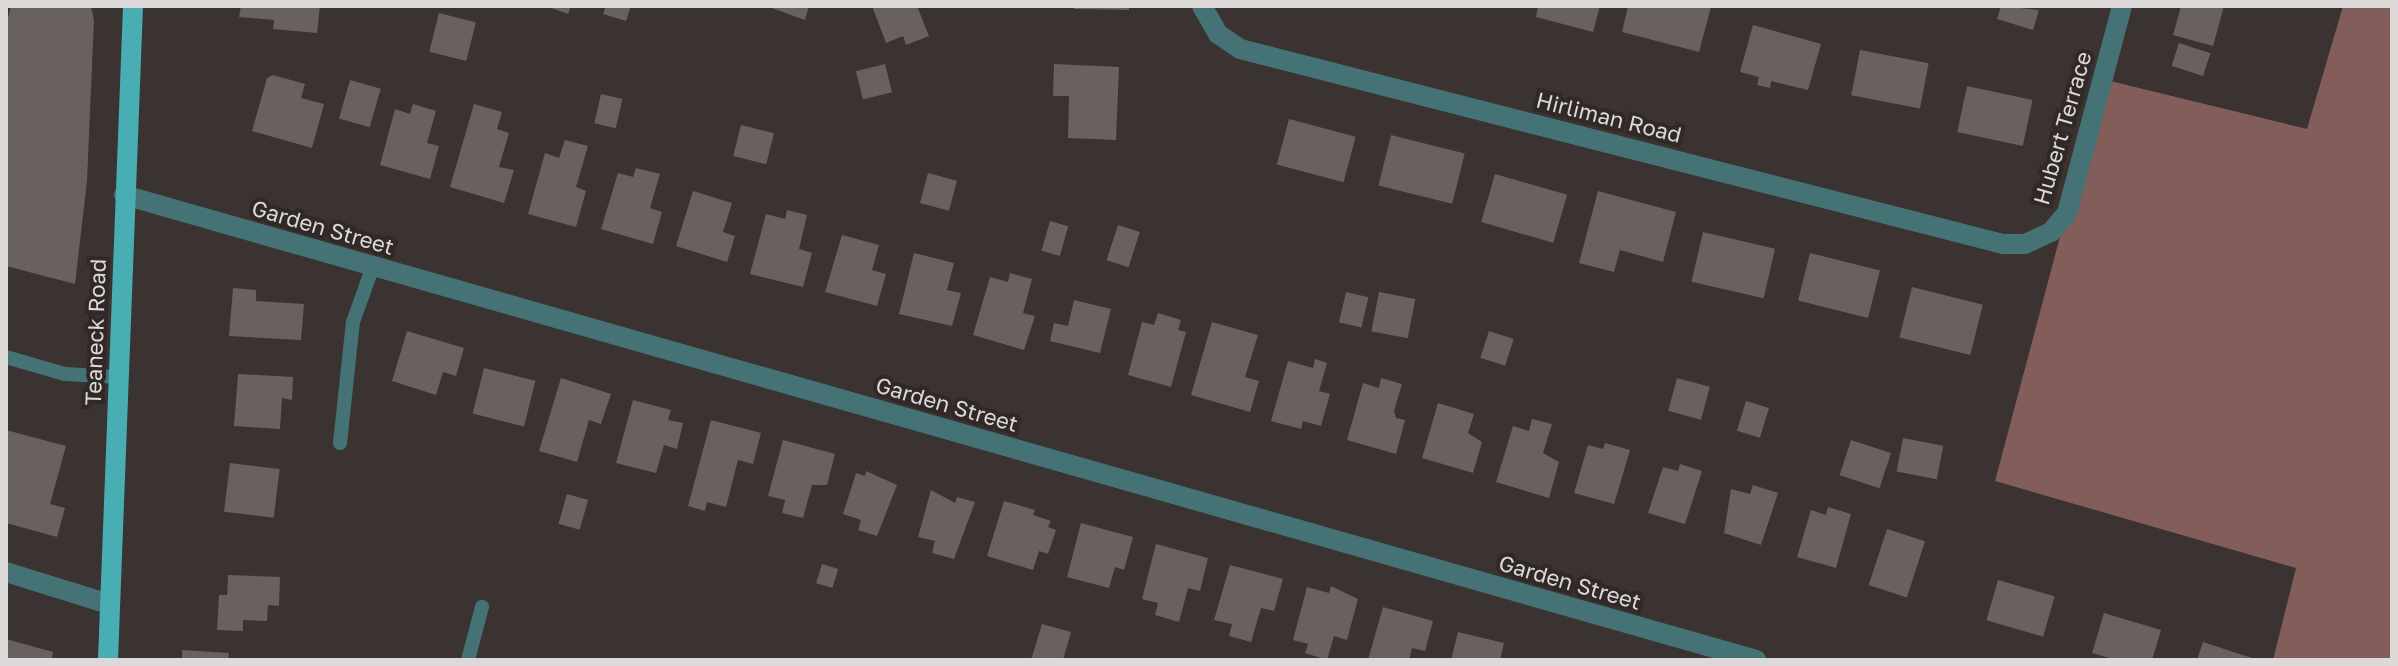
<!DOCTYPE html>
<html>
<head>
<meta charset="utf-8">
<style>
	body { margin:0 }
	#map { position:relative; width:2398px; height:666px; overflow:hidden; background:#3a3332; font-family:"Golos Text",sans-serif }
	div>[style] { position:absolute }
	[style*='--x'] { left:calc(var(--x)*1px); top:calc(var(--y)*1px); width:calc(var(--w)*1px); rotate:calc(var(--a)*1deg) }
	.forest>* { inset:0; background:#835d59 }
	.building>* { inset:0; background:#696160; transform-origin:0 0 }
	.service>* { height:14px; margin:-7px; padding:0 7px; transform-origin:7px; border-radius:7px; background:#457275 }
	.minor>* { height:20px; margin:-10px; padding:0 10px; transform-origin:10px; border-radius:10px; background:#457275 }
	.primary>* { height:20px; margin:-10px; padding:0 10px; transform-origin:10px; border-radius:10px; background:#48aeb4 }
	span { translate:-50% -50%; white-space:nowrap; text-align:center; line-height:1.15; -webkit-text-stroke:8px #302928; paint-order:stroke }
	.street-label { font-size:22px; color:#ded9d9 }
	.frame { position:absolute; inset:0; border:8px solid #ded9d9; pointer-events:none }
</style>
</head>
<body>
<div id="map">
	<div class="forest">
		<i style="clip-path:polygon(2343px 6px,2392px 6px,2392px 660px,2273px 660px,2296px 568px,1995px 481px,2102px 79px,2307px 129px)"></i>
	</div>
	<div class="building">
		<i style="clip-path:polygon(11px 6px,91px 6px,94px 20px,87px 181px,75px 284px,6px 266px,6px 25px)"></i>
		<i style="clip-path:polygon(241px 6px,320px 6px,317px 33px,273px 29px,274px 20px,239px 17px)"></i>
		<i style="clip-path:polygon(546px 6px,571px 6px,568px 14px)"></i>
		<i style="clip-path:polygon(606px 6px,631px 6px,626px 21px,603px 14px)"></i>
		<i style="clip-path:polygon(766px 6px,809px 6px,805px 20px)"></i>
		<i style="clip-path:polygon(872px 6px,917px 6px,929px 36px,906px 45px,903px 36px,886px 43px)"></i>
		<i style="clip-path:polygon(1074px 6px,1129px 6px,1129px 10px,1074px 9px)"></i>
		<i style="clip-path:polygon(1538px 6px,1600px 6px,1593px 32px,1536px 17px)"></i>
		<i style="clip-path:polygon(1628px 6px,1711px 7px,1699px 52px,1622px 32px)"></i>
		<i style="clip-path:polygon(2001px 6px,2039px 10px,2033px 30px,1997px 19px)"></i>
		<i style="clip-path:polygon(2181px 6px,2224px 6px,2213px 46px,2173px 35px)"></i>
		<i style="left:439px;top:13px;width:38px;height:40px;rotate:14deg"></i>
		<i style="clip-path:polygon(1753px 25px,1821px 44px,1808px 90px,1771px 81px,1770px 88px,1757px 85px,1759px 77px,1740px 72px)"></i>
		<i style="left:2179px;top:43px;width:33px;height:24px;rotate:18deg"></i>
		<i style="left:1860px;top:50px;width:70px;height:46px;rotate:11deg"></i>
		<i style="left:885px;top:64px;width:29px;height:30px;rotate:76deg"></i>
		<i style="clip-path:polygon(1054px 64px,1119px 67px,1116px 140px,1068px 138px,1069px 96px,1053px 96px)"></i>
		<i style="clip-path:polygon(273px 75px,305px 84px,301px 98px,324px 104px,312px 148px,252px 131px,267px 78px)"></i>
		<i style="left:350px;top:80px;width:32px;height:40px;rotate:16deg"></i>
		<i style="left:1967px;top:86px;width:67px;height:47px;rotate:12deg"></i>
		<i style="left:601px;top:94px;width:22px;height:30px;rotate:13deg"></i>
		<i style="clip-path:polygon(413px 104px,436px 111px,427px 143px,439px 146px,430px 179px,380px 165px,395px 109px,410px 114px)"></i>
		<i style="clip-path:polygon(474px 104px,502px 112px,497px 129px,509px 133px,499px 167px,514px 170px,504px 203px,450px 187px)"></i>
		<i style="left:1289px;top:119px;width:69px;height:47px;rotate:15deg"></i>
		<i style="left:741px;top:125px;width:34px;height:32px;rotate:14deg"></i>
		<i style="left:1391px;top:135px;width:76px;height:52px;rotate:14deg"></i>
		<i style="clip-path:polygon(565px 140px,588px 146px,576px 187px,586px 191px,576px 227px,528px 214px,545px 153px,559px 158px)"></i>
		<i style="clip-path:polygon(636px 168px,660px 174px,650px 208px,662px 212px,653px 244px,601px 229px,618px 173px,633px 177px)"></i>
		<i style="left:928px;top:173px;width:30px;height:31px;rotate:15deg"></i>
		<i style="left:1495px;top:174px;width:75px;height:50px;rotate:16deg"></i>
		<i style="clip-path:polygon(693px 191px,732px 203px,723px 232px,735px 236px,727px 262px,676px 246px)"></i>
		<i style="clip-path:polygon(1598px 191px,1676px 212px,1663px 262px,1620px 250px,1614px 272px,1579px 263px)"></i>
		<i style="clip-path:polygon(787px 210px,807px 215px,799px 249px,812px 253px,803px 287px,750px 274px,766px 214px,785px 219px)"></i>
		<i style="left:1050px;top:221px;width:19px;height:31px;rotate:16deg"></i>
		<i style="left:1118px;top:225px;width:23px;height:37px;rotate:18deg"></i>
		<i style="left:1703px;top:232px;width:74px;height:51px;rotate:13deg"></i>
		<i style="clip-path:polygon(842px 235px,879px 245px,872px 270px,886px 274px,877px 306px,825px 292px)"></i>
		<i style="clip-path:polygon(914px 253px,954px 263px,947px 290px,961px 293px,952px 326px,899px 314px)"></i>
		<i style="left:1810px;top:253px;width:72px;height:49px;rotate:14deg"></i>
		<i style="clip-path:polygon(1010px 273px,1032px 279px,1023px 313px,1035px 316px,1024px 350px,973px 335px,990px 277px,1008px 282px)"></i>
		<i style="left:1912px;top:287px;width:73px;height:52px;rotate:14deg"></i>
		<i style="clip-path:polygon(233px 288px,256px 290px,256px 301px,304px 304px,301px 340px,229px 336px)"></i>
		<i style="left:1346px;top:292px;width:23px;height:31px;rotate:13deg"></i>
		<i style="left:1379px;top:292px;width:37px;height:40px;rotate:11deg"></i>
		<i style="clip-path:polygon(1074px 300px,1111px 309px,1100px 353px,1050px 341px,1054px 323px,1068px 326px)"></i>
		<i style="clip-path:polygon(1158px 313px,1181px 320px,1178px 330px,1186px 332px,1171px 387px,1128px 375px,1142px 322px,1154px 325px)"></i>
		<i style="clip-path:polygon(1212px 322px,1258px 335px,1245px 377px,1259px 381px,1250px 412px,1191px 395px)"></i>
		<i style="clip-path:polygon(407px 331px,464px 348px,456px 376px,443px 372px,436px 395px,392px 381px)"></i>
		<i style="left:1489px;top:331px;width:26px;height:28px;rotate:18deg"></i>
		<i style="clip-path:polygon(1315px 359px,1327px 363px,1319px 391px,1330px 394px,1321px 426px,1303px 421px,1301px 429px,1271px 421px,1288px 361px,1313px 368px)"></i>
		<i style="left:484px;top:368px;width:53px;height:47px;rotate:14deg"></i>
		<i style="clip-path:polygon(238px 374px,293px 377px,292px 400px,282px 398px,280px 429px,234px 426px)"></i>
		<i style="clip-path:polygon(561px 378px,611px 394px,601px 424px,589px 420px,577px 462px,539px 451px)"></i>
		<i style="clip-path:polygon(1381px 378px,1402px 384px,1394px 411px,1396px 418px,1405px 420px,1396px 454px,1347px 440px,1363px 383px,1379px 388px)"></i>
		<i style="left:1677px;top:378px;width:34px;height:34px;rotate:15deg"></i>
		<i style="clip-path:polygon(633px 400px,671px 410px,668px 420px,683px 423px,677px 449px,664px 445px,656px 473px,616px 463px)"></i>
		<i style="left:1746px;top:401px;width:24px;height:31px;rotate:17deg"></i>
		<i style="clip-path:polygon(1438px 403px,1474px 414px,1468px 433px,1482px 442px,1473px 473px,1422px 458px)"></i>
		<i style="clip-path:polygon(1532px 419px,1552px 424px,1543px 453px,1559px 462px,1549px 498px,1496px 482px,1513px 426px,1529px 431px)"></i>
		<i style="clip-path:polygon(711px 420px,761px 433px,753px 464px,738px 460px,726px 507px,707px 502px,705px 511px,688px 506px)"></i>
		<i style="clip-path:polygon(6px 430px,66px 446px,50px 504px,65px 508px,57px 537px,6px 523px)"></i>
		<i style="left:1903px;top:438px;width:41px;height:34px;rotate:11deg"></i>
		<i style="clip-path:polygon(783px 440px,835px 454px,827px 485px,812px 485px,803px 518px,782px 513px,785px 500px,768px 496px)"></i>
		<i style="left:1851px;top:440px;width:42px;height:37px;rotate:18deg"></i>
		<i style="clip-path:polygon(1605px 443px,1630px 450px,1614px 504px,1574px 493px,1588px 445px,1603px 449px)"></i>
		<i style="left:230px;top:463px;width:50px;height:49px;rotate:7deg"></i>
		<i style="clip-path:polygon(1680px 464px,1702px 471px,1685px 524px,1648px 513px,1663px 467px,1678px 471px)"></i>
		<i style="clip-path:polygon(866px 471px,897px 485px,877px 536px,858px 530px,861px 520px,843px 514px,856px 473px,865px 476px)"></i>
		<i style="clip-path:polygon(1753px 485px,1778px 493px,1761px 545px,1724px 533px,1731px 489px,1750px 494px)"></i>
		<i style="clip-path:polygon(931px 490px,955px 503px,957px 497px,975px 502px,954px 559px,932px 553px,935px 541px,918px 537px)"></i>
		<i style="left:567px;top:494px;width:22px;height:31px;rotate:16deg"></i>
		<i style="clip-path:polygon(1004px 501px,1035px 510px,1033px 515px,1051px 521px,1048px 527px,1056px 530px,1048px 554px,1039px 551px,1033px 570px,987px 556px)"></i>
		<i style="clip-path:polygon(1828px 507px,1851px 514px,1836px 568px,1797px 557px,1811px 510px,1826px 515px)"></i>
		<i style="clip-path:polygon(1081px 523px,1133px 537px,1124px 570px,1115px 567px,1109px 588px,1067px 577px)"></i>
		<i style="left:1887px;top:529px;width:40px;height:59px;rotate:18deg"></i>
		<i style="clip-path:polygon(1156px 544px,1208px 558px,1200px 591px,1188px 588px,1179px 622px,1155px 615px,1158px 603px,1142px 599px)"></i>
		<i style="left:822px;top:564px;width:17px;height:20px;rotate:17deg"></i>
		<i style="clip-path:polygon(1230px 565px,1283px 579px,1274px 611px,1261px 608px,1251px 642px,1229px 636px,1232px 624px,1214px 620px)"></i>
		<i style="clip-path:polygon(228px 575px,280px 577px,279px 606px,268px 605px,267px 621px,243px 620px,243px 631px,217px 630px,219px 595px,227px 595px)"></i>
		<i style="left:1998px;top:580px;width:59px;height:42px;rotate:16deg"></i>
		<i style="clip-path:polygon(1331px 586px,1358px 599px,1347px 640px,1334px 636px,1327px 660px,1305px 653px,1308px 644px,1293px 640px,1307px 587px,1329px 593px)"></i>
		<i style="clip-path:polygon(1383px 607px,1433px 621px,1425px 651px,1412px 648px,1409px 660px,1368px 660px)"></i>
		<i style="clip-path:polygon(2104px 613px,2161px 630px,2152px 660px,2116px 660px,2092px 653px)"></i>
		<i style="clip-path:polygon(1042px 624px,1071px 632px,1063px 660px,1031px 660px)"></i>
		<i style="clip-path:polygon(1458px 632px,1504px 643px,1500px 660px,1451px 660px)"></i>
		<i style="clip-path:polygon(6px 639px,53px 652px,52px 660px,6px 660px)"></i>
		<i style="clip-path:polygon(2203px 642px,2255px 659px,2255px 660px,2197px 660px)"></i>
		<i style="clip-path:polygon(182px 650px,229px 653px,228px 660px,182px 660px)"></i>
	</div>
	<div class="service">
		<i style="--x:6;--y:357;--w:61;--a:16.1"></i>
		<i style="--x:65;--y:374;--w:52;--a:3.3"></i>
		<i style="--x:340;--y:443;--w:122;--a:-83.9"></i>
		<i style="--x:353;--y:322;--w:59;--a:-70.3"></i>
		<i style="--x:468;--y:660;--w:55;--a:-75.2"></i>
	</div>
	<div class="minor">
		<i style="--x:1202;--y:6;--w:32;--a:60"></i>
		<i style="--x:1218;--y:34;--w:27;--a:34"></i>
		<i style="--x:1240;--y:49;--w:788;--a:14.34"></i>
		<i style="--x:2003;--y:244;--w:22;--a:0"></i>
		<i style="--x:2025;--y:244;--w:29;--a:-25"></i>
		<i style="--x:2051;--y:232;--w:25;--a:-50"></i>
		<i style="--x:2067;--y:213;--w:214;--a:-75.1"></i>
		<i style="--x:124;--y:195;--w:1697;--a:15.9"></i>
		<i style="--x:6;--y:572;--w:108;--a:17.3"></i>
	</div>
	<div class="primary">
		<i style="--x:108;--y:660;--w:654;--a:-87.81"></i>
	</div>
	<div class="street-label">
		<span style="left:1609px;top:117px;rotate:14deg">Hirliman Road</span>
		<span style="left:2062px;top:128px;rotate:-74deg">Hubert Terrace</span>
		<span style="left:323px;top:227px;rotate:16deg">Garden Street</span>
		<span style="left:95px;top:332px;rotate:-88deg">Teaneck Road</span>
		<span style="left:947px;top:404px;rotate:16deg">Garden Street</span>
		<span style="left:1570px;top:582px;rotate:16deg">Garden Street</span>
	</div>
	<div class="frame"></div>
</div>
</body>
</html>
